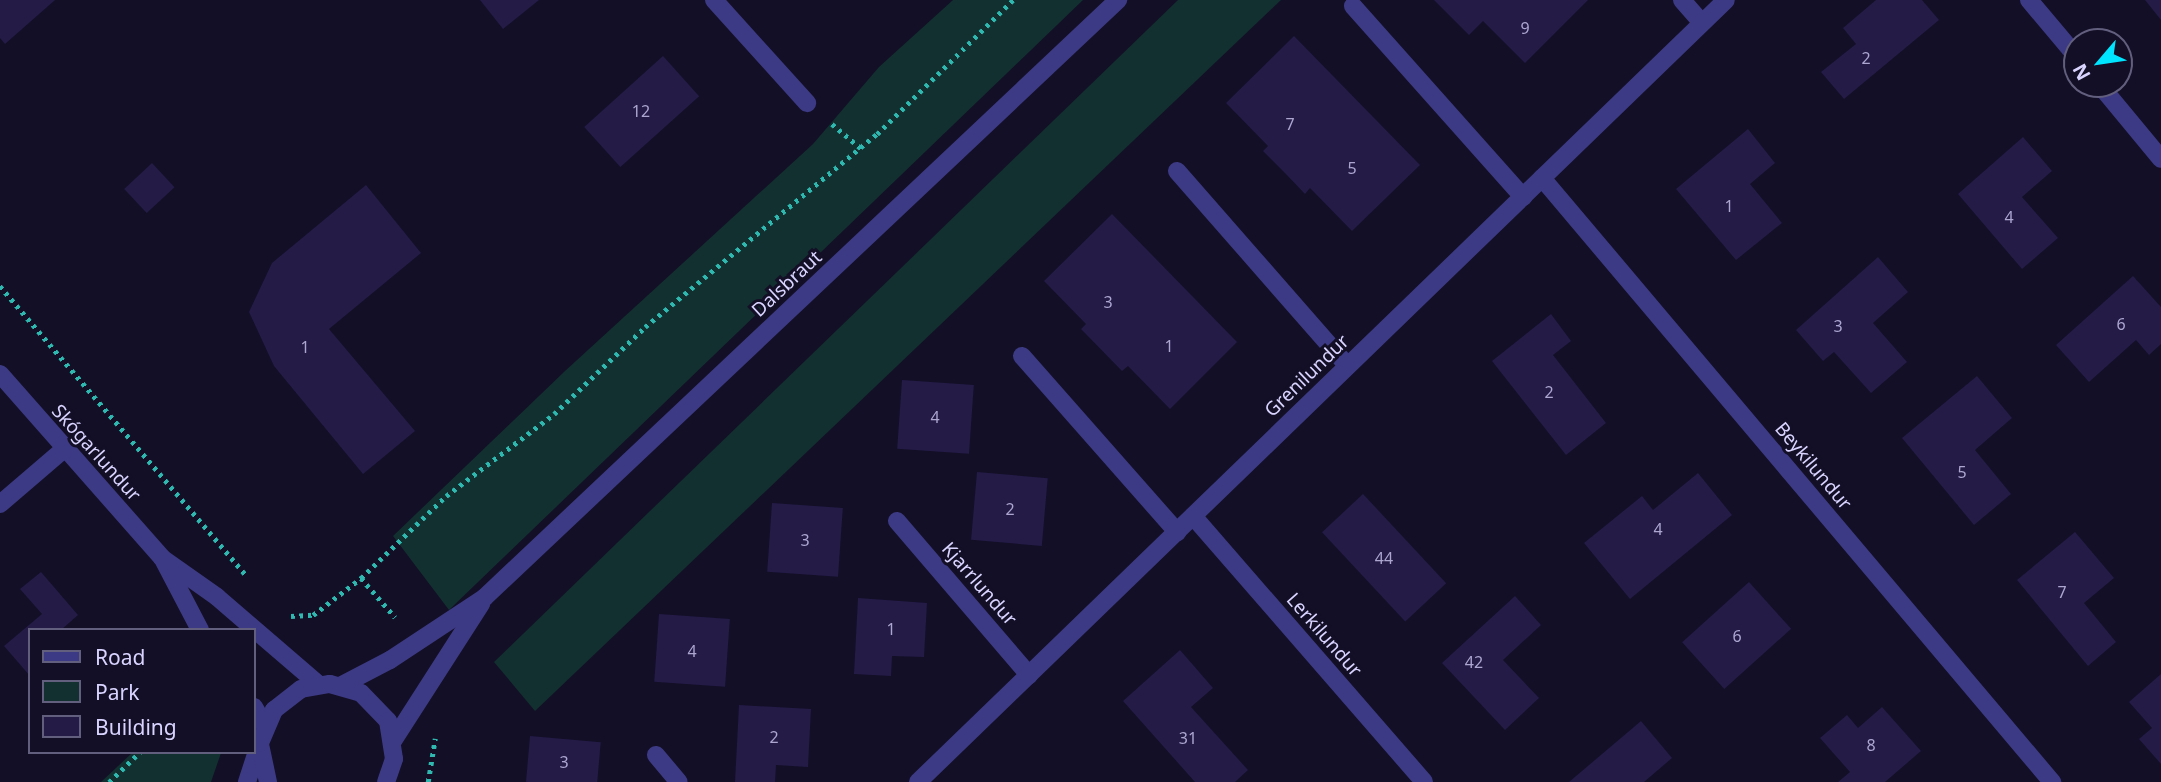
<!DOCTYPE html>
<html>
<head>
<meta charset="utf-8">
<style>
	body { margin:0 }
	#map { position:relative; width:2161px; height:782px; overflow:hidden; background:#130f26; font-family:"Noto Sans",sans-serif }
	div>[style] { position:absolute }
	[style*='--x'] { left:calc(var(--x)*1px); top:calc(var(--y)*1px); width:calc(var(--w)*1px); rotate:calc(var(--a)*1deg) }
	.green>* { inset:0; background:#12302f }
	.building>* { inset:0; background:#241b47; transform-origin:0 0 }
	.path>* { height:4.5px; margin-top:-2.25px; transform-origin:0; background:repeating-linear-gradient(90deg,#2fb8b0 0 3.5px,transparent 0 8.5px) }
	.minor>* { height:18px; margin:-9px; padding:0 9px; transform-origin:9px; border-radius:9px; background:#3d3a85 }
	span { translate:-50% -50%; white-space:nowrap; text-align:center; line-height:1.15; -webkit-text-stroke:6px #130f26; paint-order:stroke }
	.number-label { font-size:16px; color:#aca6d1 }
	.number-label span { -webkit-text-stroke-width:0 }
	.street-label { font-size:19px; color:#d9d4ff }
	.legend { position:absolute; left:28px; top:628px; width:228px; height:126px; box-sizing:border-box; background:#130f26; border:2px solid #625e7d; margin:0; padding:9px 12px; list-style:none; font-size:21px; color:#d9d4ff }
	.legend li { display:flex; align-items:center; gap:14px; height:35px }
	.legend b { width:35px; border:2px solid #625e7d }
	.north { position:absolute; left:2063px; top:28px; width:70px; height:70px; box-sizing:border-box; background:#130f26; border:2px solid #625e7d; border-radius:50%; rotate:241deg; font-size:19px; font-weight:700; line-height:28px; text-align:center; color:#d9d4ff }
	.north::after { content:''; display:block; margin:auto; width:24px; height:32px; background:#00e5ff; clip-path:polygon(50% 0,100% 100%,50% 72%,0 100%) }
</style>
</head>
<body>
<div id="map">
	<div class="green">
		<i style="clip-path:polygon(953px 0,1083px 0,449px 610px,393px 536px,565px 371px,813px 144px,879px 67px)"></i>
		<i style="clip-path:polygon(1178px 0,1281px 0,535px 711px,494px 662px)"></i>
		<i style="clip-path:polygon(133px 752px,221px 752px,221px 753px,211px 782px,101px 782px)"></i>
	</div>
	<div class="building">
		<i style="clip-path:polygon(0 0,55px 0,5px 44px,0 38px)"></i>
		<i style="clip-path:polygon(480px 0,539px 0,503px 29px)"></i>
		<i style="clip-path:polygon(1434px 0,1588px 0,1525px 63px,1483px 21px,1469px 35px)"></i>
		<i style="clip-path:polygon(1876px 0,1922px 0,1939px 20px,1844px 99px,1821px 72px,1856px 44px,1843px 28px)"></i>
		<i style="clip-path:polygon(2145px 0,2161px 0,2161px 20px)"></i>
		<i style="clip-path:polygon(1294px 36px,1420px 165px,1352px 231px,1310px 188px,1305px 194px,1284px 172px,1263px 151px,1268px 146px,1226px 103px)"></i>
		<i style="left:663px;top:56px;width:54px;height:106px;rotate:48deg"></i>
		<i style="clip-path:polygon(1748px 129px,1775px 163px,1750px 184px,1782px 223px,1736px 260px,1676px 189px)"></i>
		<i style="clip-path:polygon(2023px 137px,2052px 171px,2022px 197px,2058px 238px,2022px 269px,1958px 194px)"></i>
		<i style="left:152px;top:163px;width:33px;height:38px;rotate:47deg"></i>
		<i style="clip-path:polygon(366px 185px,421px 253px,329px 329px,415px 431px,363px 474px,274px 366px,249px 312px,272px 263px)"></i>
		<i style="clip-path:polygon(1112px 214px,1237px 342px,1170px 409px,1128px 366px,1122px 371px,1081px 329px,1086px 324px,1044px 281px)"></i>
		<i style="clip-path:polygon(1878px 257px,1908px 292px,1873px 323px,1907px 362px,1871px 393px,1834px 352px,1823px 361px,1796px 330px)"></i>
		<i style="clip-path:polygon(2133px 276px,2161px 307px,2161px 344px,2149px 355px,2136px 340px,2089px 382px,2056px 345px)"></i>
		<i style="clip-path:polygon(1551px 314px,1571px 341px,1553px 355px,1606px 423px,1566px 455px,1492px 361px)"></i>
		<i style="clip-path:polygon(1977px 376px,2012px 418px,1975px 450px,2011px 494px,1974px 525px,1902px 438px)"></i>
		<i style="left:902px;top:380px;width:72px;height:69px;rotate:4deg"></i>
		<i style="left:977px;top:472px;width:71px;height:68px;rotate:5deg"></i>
		<i style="clip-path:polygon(1698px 473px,1732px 515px,1630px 599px,1584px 543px,1642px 496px,1653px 510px)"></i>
		<i style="left:1363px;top:494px;width:122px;height:56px;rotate:47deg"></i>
		<i style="left:772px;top:503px;width:71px;height:69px;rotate:4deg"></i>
		<i style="clip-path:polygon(2075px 532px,2114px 578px,2084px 603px,2116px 642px,2088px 666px,2017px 580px)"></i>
		<i style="clip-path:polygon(41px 572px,78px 615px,61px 630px,30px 630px,30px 676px,4px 646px,42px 614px,20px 589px)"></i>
		<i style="left:1749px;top:582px;width:63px;height:90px;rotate:48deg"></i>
		<i style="clip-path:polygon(1515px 596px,1541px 625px,1503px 660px,1539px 698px,1505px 730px,1442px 663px)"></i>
		<i style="clip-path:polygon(858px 598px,927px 603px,924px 657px,892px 656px,891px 676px,854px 674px)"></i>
		<i style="left:659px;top:614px;width:71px;height:68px;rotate:4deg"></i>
		<i style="clip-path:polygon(1180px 650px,1213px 688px,1191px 707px,1248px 770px,1235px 782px,1195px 782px,1123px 701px)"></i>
		<i style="clip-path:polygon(2161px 674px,2161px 764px,2139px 739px,2152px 728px,2129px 702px)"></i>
		<i style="clip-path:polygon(739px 705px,811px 709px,808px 767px,776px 765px,775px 782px,735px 782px)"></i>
		<i style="clip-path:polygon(1882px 707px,1921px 751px,1885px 782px,1838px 782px,1850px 772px,1820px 738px,1847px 715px,1858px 728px)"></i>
		<i style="clip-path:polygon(1641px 721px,1672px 758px,1644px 782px,1569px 782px)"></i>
		<i style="left:530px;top:736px;width:71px;height:46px;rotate:5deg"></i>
	</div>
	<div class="path">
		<i style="--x:832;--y:124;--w:38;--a:40"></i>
		<i style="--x:0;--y:286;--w:381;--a:49.6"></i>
		<i style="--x:361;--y:578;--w:52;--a:48.9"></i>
		<i style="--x:291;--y:616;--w:22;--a:-3"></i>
		<i style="--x:313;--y:615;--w:61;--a:-37.6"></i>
		<i style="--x:361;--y:578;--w:118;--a:-44"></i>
		<i style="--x:446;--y:496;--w:136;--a:-37.2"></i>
		<i style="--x:554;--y:414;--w:126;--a:-43.7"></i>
		<i style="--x:645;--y:327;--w:302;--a:-39.8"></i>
		<i style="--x:877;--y:134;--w:191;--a:-44.6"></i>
		<i style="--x:109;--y:782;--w:43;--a:-44.1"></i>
		<i style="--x:428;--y:782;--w:44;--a:-80.8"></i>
	</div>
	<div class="minor">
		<i style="--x:714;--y:0;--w:139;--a:47.9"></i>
		<i style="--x:1682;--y:0;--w:30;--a:49"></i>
		<i style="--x:2029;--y:0;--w:75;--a:49.9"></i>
		<i style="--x:1353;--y:6;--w:256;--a:48.3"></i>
		<i style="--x:2099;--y:84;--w:97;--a:50.4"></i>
		<i style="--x:1177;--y:171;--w:259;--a:48.8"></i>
		<i style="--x:1542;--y:178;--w:791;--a:49.82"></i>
		<i style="--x:1022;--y:356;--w:235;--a:48.6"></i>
		<i style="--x:0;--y:374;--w:245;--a:48.6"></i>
		<i style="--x:162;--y:558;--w:67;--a:35.3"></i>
		<i style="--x:217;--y:597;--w:133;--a:40.7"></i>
		<i style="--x:0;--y:504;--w:83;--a:-40.6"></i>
		<i style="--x:1193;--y:516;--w:352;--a:49"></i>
		<i style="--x:897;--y:521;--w:203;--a:49.4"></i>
		<i style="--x:164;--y:561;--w:78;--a:62.4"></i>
		<i style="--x:342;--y:685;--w:54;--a:-27.5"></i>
		<i style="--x:390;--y:660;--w:113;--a:-33.4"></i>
		<i style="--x:484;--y:598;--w:872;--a:-43.33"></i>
		<i style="--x:254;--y:707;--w:22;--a:60"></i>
		<i style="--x:393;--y:741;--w:163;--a:-57.3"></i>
		<i style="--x:656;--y:755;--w:35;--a:50"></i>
		<i style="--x:247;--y:782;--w:35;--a:-72"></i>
		<i style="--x:268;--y:782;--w:40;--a:-102"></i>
		<i style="--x:260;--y:743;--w:36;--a:-67"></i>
		<i style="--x:274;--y:710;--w:34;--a:-38"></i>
		<i style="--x:301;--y:689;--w:29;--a:-10"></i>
		<i style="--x:330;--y:684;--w:32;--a:16"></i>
		<i style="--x:361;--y:693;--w:39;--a:46"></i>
		<i style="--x:388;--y:721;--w:38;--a:81"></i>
		<i style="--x:394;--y:759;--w:24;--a:109"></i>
		<i style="--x:918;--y:782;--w:1124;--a:-44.06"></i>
	</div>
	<div class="number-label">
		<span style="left:1525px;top:28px">9</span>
		<span style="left:1866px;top:58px">2</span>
		<span style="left:641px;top:111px">12</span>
		<span style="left:1290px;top:124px">7</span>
		<span style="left:1352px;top:168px">5</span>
		<span style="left:1729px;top:206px">1</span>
		<span style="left:2009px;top:217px">4</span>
		<span style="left:1108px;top:302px">3</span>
		<span style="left:2121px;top:324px">6</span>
		<span style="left:1838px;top:326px">3</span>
		<span style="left:1169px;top:346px">1</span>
		<span style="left:305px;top:347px">1</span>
		<span style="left:1549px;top:392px">2</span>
		<span style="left:935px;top:417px">4</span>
		<span style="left:1962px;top:472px">5</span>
		<span style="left:1010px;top:509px">2</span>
		<span style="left:1658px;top:529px">4</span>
		<span style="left:805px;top:540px">3</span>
		<span style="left:1384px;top:558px">44</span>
		<span style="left:2062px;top:592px">7</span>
		<span style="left:891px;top:629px">1</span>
		<span style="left:1737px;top:636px">6</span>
		<span style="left:692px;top:651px">4</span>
		<span style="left:1474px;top:662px">42</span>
		<span style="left:774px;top:737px">2</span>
		<span style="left:1188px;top:738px">31</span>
		<span style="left:1871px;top:745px">8</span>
		<span style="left:564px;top:762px">3</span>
	</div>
	<div class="street-label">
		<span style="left:787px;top:284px;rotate:-43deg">Dalsbraut</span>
		<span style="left:1307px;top:376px;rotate:-44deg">Grenilundur</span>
		<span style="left:96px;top:453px;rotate:48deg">Skógarlundur</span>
		<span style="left:1813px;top:466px;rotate:50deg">Beykilundur</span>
		<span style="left:979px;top:584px;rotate:49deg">Kjarrlundur</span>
		<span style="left:1324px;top:635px;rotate:49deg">Lerkilundur</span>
	</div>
	<ul class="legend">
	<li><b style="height:9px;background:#3d3a85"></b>Road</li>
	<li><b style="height:19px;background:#12302f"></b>Park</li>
	<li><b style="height:19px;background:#241b47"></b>Building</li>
	</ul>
	<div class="north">N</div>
</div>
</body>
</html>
